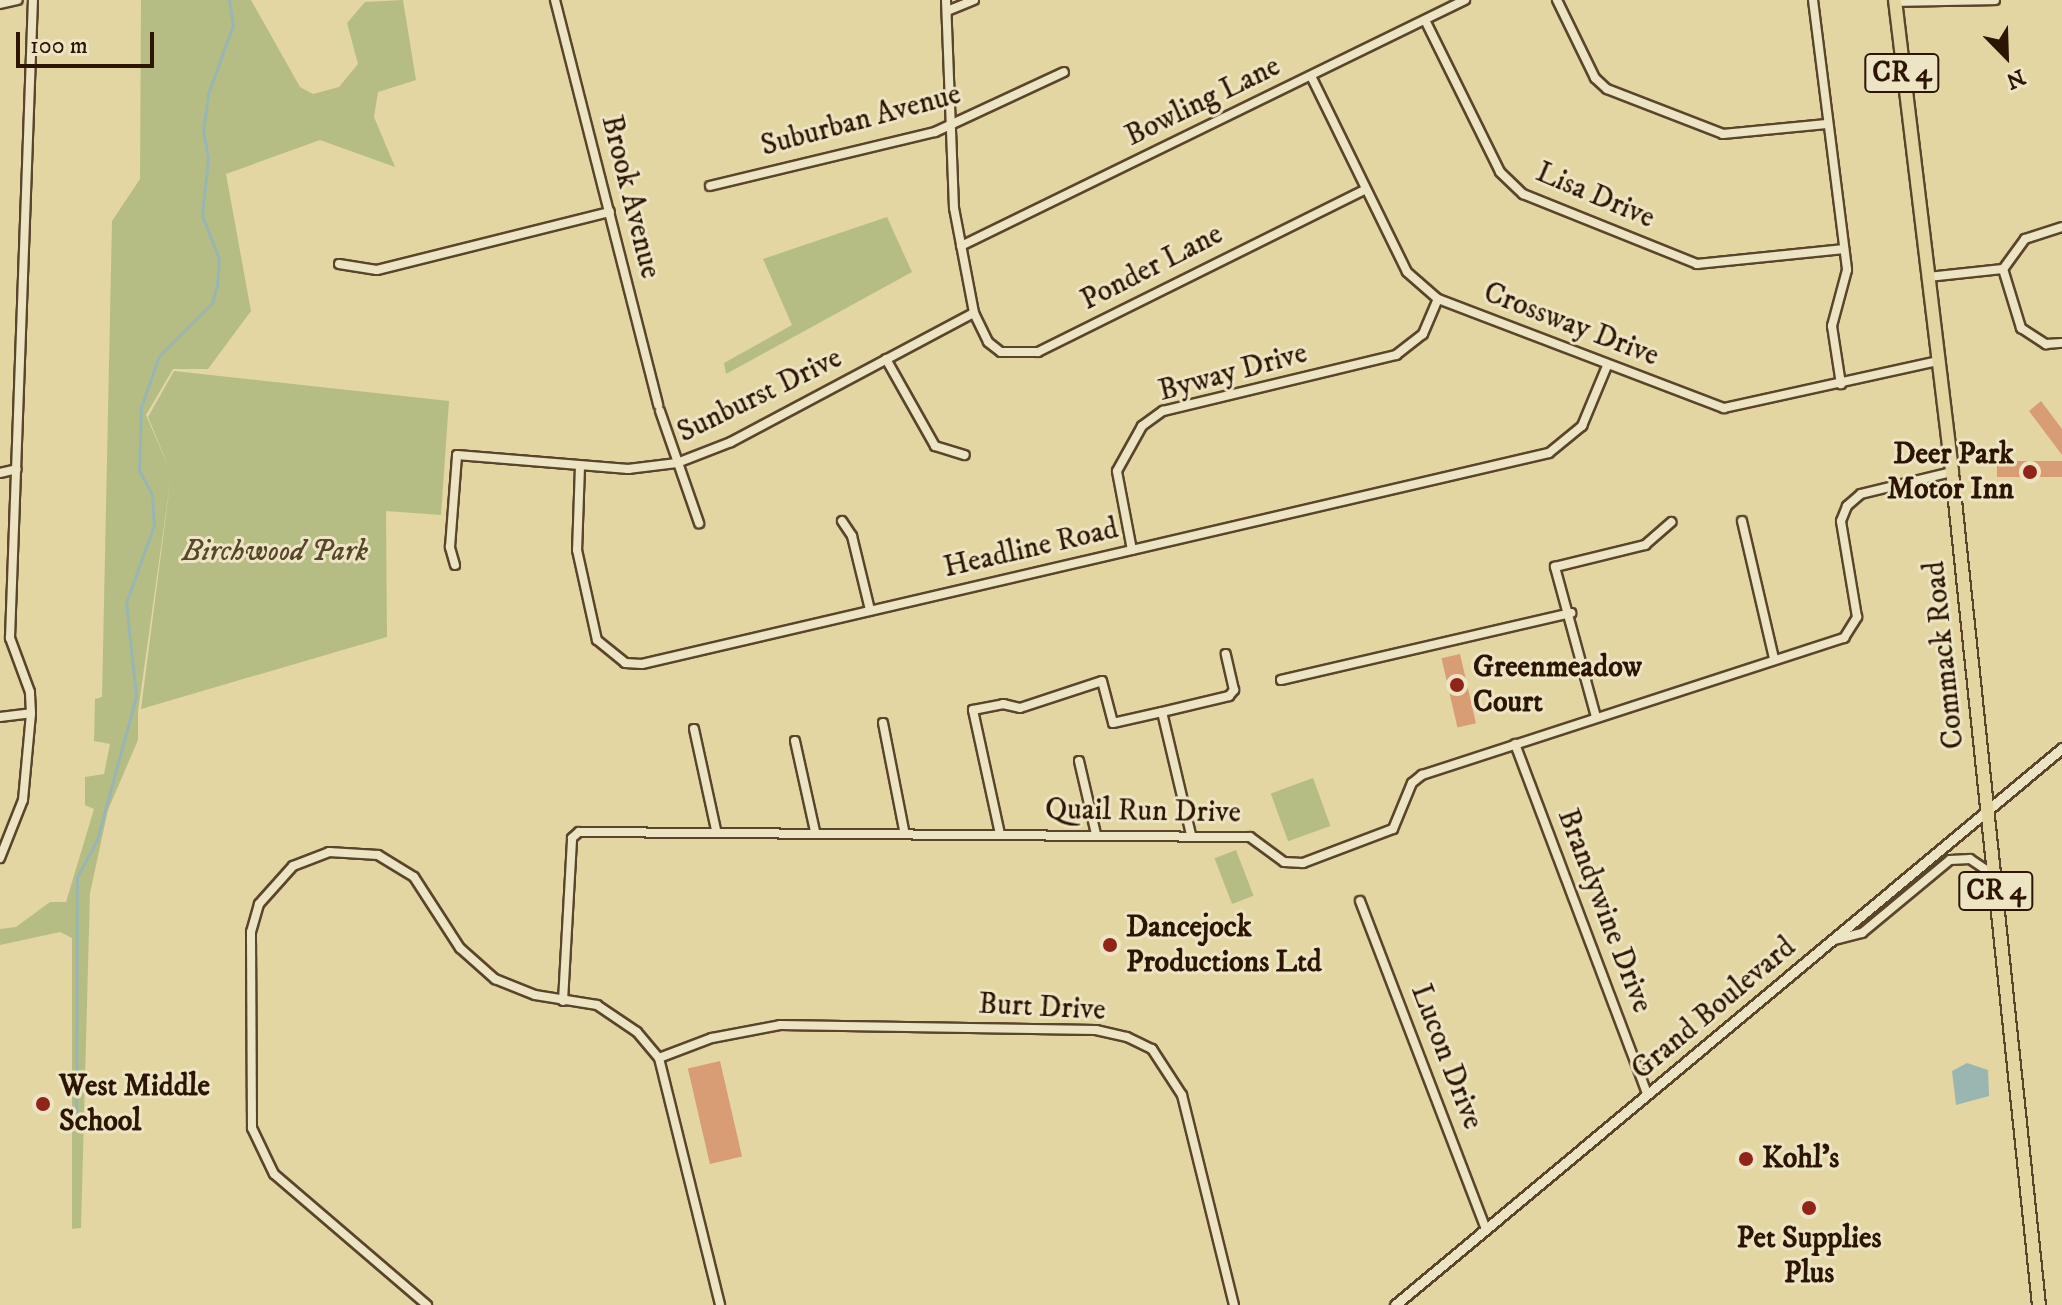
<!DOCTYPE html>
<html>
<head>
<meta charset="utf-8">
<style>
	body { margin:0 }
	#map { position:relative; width:2062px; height:1305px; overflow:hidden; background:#e3d6a3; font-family:"IM FELL DW Pica",serif }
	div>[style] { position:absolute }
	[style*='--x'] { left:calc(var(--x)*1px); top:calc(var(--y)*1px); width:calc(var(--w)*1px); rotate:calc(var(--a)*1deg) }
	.green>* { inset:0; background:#b5bd85; transform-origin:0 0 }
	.water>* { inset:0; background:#9ab6b1 }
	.stream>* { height:3px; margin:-1.5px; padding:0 1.5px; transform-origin:1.5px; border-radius:1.5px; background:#9ab6b1 }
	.building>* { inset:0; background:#d89d75; transform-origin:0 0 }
	.roads { filter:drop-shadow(2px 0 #5a452b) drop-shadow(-2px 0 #5a452b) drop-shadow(0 2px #5a452b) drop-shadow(0 -2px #5a452b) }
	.minor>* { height:8px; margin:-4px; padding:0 4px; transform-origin:4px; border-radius:4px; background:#ede4c3 }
	.tertiary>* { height:9px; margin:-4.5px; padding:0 4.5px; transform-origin:4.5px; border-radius:4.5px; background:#ede4c3 }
	.primary>* { height:12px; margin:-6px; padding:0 6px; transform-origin:6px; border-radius:6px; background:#e3d6a3 }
	.dots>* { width:22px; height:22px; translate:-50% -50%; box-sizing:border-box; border:4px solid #ede4c3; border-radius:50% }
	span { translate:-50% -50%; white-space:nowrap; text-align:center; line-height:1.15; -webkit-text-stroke:6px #ede4c3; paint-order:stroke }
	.shield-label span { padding:2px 6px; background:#ede4c3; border:2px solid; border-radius:6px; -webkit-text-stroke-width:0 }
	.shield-label { font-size:28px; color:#2d1503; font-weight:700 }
	.street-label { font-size:30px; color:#2d1503 }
	.poi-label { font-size:30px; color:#2d1503; font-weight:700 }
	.right { translate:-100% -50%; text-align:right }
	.left { translate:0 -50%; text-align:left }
	.park-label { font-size:30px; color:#56472a; font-style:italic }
	.north { position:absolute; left:1966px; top:16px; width:80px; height:80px; -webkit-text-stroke:6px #ede4c3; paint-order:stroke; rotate:157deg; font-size:22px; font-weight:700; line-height:32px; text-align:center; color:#2d1503 }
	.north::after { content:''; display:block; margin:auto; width:28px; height:36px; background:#2d1503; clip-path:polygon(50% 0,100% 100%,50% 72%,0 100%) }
	.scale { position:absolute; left:16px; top:32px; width:138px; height:36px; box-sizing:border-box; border:4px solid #2d1503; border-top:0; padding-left:10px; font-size:24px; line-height:28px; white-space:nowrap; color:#2d1503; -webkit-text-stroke:6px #ede4c3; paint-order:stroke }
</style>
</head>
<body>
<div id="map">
	<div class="green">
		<i style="clip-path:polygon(141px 0,251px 0,300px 87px,313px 94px,339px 87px,358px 64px,347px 23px,365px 2px,403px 0,416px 80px,378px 92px,374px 117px,395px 167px,320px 140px,226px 174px,251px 311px,208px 369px,173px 369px,146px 415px,171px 473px,148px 417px,174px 371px,449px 401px,441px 515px,386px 511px,387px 637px,141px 709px,171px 476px,138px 712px,138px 740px,108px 810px,90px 893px,81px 1228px,72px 1229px,72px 938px,60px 932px,0 945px,0 929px,16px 927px,50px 902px,66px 902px,94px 809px,85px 805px,85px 777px,104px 774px,110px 744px,94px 741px,95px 699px,102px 697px,112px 221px,140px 179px)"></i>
		<i style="clip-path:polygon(887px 217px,912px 272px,726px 374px,724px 363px,792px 325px,763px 259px)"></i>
		<i style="left:1313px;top:778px;width:51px;height:45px;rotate:70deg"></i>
		<i style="left:1236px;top:850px;width:49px;height:23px;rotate:69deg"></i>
	</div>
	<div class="water">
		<i style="clip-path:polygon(1967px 1063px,1988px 1070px,1989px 1096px,1956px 1105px,1952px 1071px)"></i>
	</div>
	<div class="stream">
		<i style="--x:76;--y:1130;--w:253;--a:-89.8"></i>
		<i style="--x:77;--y:877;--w:42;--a:-61.6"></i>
		<i style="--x:97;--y:840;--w:149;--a:-74.8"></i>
		<i style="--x:136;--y:696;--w:94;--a:-96.1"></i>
		<i style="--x:126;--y:603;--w:83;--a:-70.3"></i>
		<i style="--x:154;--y:525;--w:31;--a:-94"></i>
		<i style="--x:152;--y:494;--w:26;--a:-119"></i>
		<i style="--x:139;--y:471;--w:64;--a:-88.2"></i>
		<i style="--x:141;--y:407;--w:54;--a:-70.6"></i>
		<i style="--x:159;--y:356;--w:75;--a:-45"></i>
		<i style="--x:212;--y:303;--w:18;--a:-74"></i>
		<i style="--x:217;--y:286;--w:27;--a:-86"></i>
		<i style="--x:219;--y:259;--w:47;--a:-111.1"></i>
		<i style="--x:202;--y:215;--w:57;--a:-84"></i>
		<i style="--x:208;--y:158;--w:27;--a:-100"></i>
		<i style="--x:203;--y:131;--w:37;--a:-82"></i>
		<i style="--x:208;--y:94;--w:73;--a:-70.1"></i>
		<i style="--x:233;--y:25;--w:25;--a:-99"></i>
	</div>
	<div class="building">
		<i style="clip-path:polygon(2041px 401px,2062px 429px,2062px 455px,2029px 411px)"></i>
		<i style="left:2062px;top:461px;width:16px;height:65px;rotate:90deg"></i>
		<i style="left:1460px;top:654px;width:71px;height:19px;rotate:77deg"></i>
		<i style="left:720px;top:1061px;width:98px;height:33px;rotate:77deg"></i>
	</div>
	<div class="roads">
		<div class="minor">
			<i style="--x:555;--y:0;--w:418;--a:75.7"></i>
			<i style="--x:946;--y:0;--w:208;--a:87.8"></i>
			<i style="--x:954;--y:208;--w:107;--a:79.2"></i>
			<i style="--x:974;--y:313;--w:32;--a:64"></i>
			<i style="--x:988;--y:342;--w:16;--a:38"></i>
			<i style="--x:1001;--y:352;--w:37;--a:0"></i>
			<i style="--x:1038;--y:352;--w:366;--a:-26.4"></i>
			<i style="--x:1557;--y:0;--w:87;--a:64"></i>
			<i style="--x:1595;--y:78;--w:16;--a:43"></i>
			<i style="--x:1607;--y:89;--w:124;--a:21.2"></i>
			<i style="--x:1723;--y:134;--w:104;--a:-5.5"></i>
			<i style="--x:1813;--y:0;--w:272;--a:82.8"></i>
			<i style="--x:1847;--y:270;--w:58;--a:105"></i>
			<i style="--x:1832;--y:326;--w:59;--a:81.2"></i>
			<i style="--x:1895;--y:2;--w:100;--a:-1.1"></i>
			<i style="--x:0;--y:4;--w:18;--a:-13"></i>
			<i style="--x:947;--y:11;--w:29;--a:-22"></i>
			<i style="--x:1425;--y:20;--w:169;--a:63.7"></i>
			<i style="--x:1500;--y:172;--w:32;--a:44"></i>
			<i style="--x:1523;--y:194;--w:188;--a:21.9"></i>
			<i style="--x:1697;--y:264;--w:148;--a:-5.8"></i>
			<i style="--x:1311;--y:76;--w:218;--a:63.9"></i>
			<i style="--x:1407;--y:272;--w:41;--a:41.1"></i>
			<i style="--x:1438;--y:299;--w:306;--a:20.9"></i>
			<i style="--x:1724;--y:408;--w:219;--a:-12.4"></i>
			<i style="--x:710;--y:186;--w:231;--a:-13.5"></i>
			<i style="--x:935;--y:132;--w:142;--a:-24.9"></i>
			<i style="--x:2062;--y:227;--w:39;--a:162"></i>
			<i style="--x:2025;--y:239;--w:37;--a:126"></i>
			<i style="--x:2003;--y:269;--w:62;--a:73"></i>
			<i style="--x:2021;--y:328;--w:30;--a:33"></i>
			<i style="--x:2046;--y:344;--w:16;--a:-4"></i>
			<i style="--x:961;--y:246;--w:561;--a:-26.02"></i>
			<i style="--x:339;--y:264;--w:38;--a:9"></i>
			<i style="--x:377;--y:270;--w:240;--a:-14"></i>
			<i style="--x:1928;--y:277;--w:75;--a:-6.1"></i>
			<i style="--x:886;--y:359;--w:100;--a:60.6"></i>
			<i style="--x:935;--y:446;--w:31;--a:17"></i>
			<i style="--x:660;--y:411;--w:119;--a:70.8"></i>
			<i style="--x:580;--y:466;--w:84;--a:92"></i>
			<i style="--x:577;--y:550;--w:92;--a:77.5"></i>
			<i style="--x:597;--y:640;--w:36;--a:39"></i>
			<i style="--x:625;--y:663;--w:17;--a:3"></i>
			<i style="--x:642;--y:664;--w:931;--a:-13.1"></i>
			<i style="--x:1549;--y:453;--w:43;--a:-39.3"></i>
			<i style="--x:1582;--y:426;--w:65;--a:-67.4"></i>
			<i style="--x:0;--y:473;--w:17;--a:-13"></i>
			<i style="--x:842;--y:521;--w:18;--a:56"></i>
			<i style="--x:852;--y:536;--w:76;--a:76.3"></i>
			<i style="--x:1742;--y:521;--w:142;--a:76.9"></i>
			<i style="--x:1132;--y:550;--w:80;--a:-100.8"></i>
			<i style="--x:1117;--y:471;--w:51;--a:-60.9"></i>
			<i style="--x:1142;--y:426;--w:26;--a:-36"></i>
			<i style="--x:1163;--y:411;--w:240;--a:-13.5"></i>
			<i style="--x:1396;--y:355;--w:34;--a:-38"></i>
			<i style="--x:1423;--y:334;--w:38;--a:-67"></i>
			<i style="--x:455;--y:565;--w:19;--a:-106"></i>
			<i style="--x:450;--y:547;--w:92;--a:-85.6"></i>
			<i style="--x:457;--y:455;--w:172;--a:4.7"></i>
			<i style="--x:628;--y:469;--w:49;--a:-7"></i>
			<i style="--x:677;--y:463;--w:58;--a:-21.3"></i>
			<i style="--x:731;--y:442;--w:275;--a:-28"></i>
			<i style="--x:1281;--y:680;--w:298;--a:-13"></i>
			<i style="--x:1162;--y:712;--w:126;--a:76.7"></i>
			<i style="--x:0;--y:717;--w:31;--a:-7"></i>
			<i style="--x:1596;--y:717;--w:156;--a:-105.3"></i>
			<i style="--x:1555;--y:567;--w:93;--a:-13.7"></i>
			<i style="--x:1645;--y:545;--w:35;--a:-41"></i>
			<i style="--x:883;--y:723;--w:109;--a:78.9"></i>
			<i style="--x:694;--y:729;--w:103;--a:77.7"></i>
			<i style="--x:795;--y:741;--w:92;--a:77.5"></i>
			<i style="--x:1515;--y:744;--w:374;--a:69.3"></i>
			<i style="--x:1079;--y:761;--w:75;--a:76.9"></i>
			<i style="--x:1000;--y:834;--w:127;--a:-102.3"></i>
			<i style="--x:973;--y:710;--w:31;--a:-11"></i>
			<i style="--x:1003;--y:704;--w:17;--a:13"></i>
			<i style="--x:1020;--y:708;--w:86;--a:-18.2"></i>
			<i style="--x:1102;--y:681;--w:43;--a:75.3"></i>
			<i style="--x:1113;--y:723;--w:50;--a:-12.7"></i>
			<i style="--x:1162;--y:712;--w:69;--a:-13.4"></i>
			<i style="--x:1229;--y:696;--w:8;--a:-50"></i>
			<i style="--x:1234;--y:690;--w:37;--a:-103"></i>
			<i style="--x:0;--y:858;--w:62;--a:-68.4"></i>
			<i style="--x:23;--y:800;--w:87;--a:-84.7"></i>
			<i style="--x:31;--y:713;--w:21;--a:-93"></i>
			<i style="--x:30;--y:692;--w:58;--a:-110.3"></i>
			<i style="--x:10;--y:638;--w:638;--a:-87.94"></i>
			<i style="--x:1360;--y:901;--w:352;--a:69"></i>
			<i style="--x:1834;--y:940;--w:29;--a:-14"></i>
			<i style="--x:1862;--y:933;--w:114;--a:-39.7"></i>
			<i style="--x:1950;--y:860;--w:20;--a:-3"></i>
			<i style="--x:1970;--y:859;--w:30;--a:34"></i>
			<i style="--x:563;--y:1001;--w:163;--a:-86.8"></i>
			<i style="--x:572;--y:838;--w:9;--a:-41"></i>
			<i style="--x:579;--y:832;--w:671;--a:0.43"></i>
			<i style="--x:1250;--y:837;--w:42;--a:36.3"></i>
			<i style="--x:1284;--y:862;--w:19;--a:3"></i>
			<i style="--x:1303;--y:863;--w:96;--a:-20.7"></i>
			<i style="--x:1393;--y:829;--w:50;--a:-67.6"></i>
			<i style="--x:1412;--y:783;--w:13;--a:-39"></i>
			<i style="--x:1422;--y:775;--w:444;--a:-18"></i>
			<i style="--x:1844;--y:638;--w:25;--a:-58"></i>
			<i style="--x:1857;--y:617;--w:97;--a:-99.5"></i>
			<i style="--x:1841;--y:521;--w:16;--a:-68"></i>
			<i style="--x:1847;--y:506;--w:18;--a:-41"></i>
			<i style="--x:1861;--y:494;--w:94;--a:-13.6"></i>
			<i style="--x:659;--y:1058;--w:57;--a:-20.7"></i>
			<i style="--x:712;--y:1038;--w:69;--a:-10.8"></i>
			<i style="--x:780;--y:1025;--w:316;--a:0.9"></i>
			<i style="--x:1096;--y:1030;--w:32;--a:13"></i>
			<i style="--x:1127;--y:1037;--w:28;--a:26"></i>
			<i style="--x:1152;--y:1049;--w:55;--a:56.9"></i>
			<i style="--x:1182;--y:1095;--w:216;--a:76.1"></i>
			<i style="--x:427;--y:1305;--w:201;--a:-139.4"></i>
			<i style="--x:274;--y:1174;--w:51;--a:-115.6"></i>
			<i style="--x:252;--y:1128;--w:196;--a:-90.3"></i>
			<i style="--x:251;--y:932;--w:29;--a:-74"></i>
			<i style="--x:259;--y:904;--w:51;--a:-48.2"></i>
			<i style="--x:293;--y:866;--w:39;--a:-21"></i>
			<i style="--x:329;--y:852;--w:49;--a:3.5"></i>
			<i style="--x:378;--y:855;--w:42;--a:31.4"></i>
			<i style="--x:414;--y:877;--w:85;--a:57.1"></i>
			<i style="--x:460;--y:948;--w:47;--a:41.5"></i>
			<i style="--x:495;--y:979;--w:43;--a:21.8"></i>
			<i style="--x:535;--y:995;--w:63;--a:9.2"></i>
			<i style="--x:597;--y:1005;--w:48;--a:34"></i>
			<i style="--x:637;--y:1032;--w:34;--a:50"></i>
			<i style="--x:659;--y:1058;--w:254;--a:76.1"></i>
		</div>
		<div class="tertiary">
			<i style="--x:1395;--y:1305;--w:869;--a:-39.86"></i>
		</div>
		<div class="primary">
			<i style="--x:1895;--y:0;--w:475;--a:83.1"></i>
			<i style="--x:1952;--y:472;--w:838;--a:84.04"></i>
		</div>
	</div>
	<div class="dots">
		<i style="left:2030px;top:472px;background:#8f2418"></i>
		<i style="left:1457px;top:685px;background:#8f2418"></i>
		<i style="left:1110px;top:945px;background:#8f2418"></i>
		<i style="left:43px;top:1104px;background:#8f2418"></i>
		<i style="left:1746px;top:1159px;background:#8f2418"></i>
		<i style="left:1809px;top:1208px;background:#8f2418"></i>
	</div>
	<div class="shield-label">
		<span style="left:1902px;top:73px">CR 4</span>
		<span style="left:1996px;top:891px">CR 4</span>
	</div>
	<div class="street-label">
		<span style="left:1203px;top:102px;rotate:-26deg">Bowling Lane</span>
		<span style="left:861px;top:121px;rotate:-15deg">Suburban Avenue</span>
		<span style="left:1595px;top:196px;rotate:23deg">Lisa Drive</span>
		<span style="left:630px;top:197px;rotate:76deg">Brook Avenue</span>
		<span style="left:1152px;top:268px;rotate:-27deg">Ponder Lane</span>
		<span style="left:1571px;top:325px;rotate:21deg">Crossway Drive</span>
		<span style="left:1233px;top:373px;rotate:-15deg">Byway Drive</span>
		<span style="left:760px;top:396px;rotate:-26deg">Sunburst Drive</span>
		<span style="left:1031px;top:549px;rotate:-13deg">Headline Road</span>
		<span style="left:1945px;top:655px;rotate:-96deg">Commack Road</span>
		<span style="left:1143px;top:812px;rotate:1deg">Quail Run Drive</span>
		<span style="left:1604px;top:911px;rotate:69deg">Brandywine Drive</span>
		<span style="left:1042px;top:1008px;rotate:3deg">Burt Drive</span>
		<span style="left:1714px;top:1009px;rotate:-40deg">Grand Boulevard</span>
		<span style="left:1446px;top:1057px;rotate:69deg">Lucon Drive</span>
	</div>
	<div class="poi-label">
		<span class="right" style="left:2014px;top:472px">Deer Park<br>Motor Inn</span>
		<span class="left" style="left:1473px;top:685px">Greenmeadow<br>Court</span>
		<span class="left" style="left:1126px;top:945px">Dancejock<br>Productions Ltd</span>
		<span class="left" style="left:59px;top:1104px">West Middle<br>School</span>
		<span class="left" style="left:1762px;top:1159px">Kohl's</span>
		<span style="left:1809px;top:1256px">Pet Supplies<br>Plus</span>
	</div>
	<div class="park-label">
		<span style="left:275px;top:552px">Birchwood Park</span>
	</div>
	<div class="north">N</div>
	<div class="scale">100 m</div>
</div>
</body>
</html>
